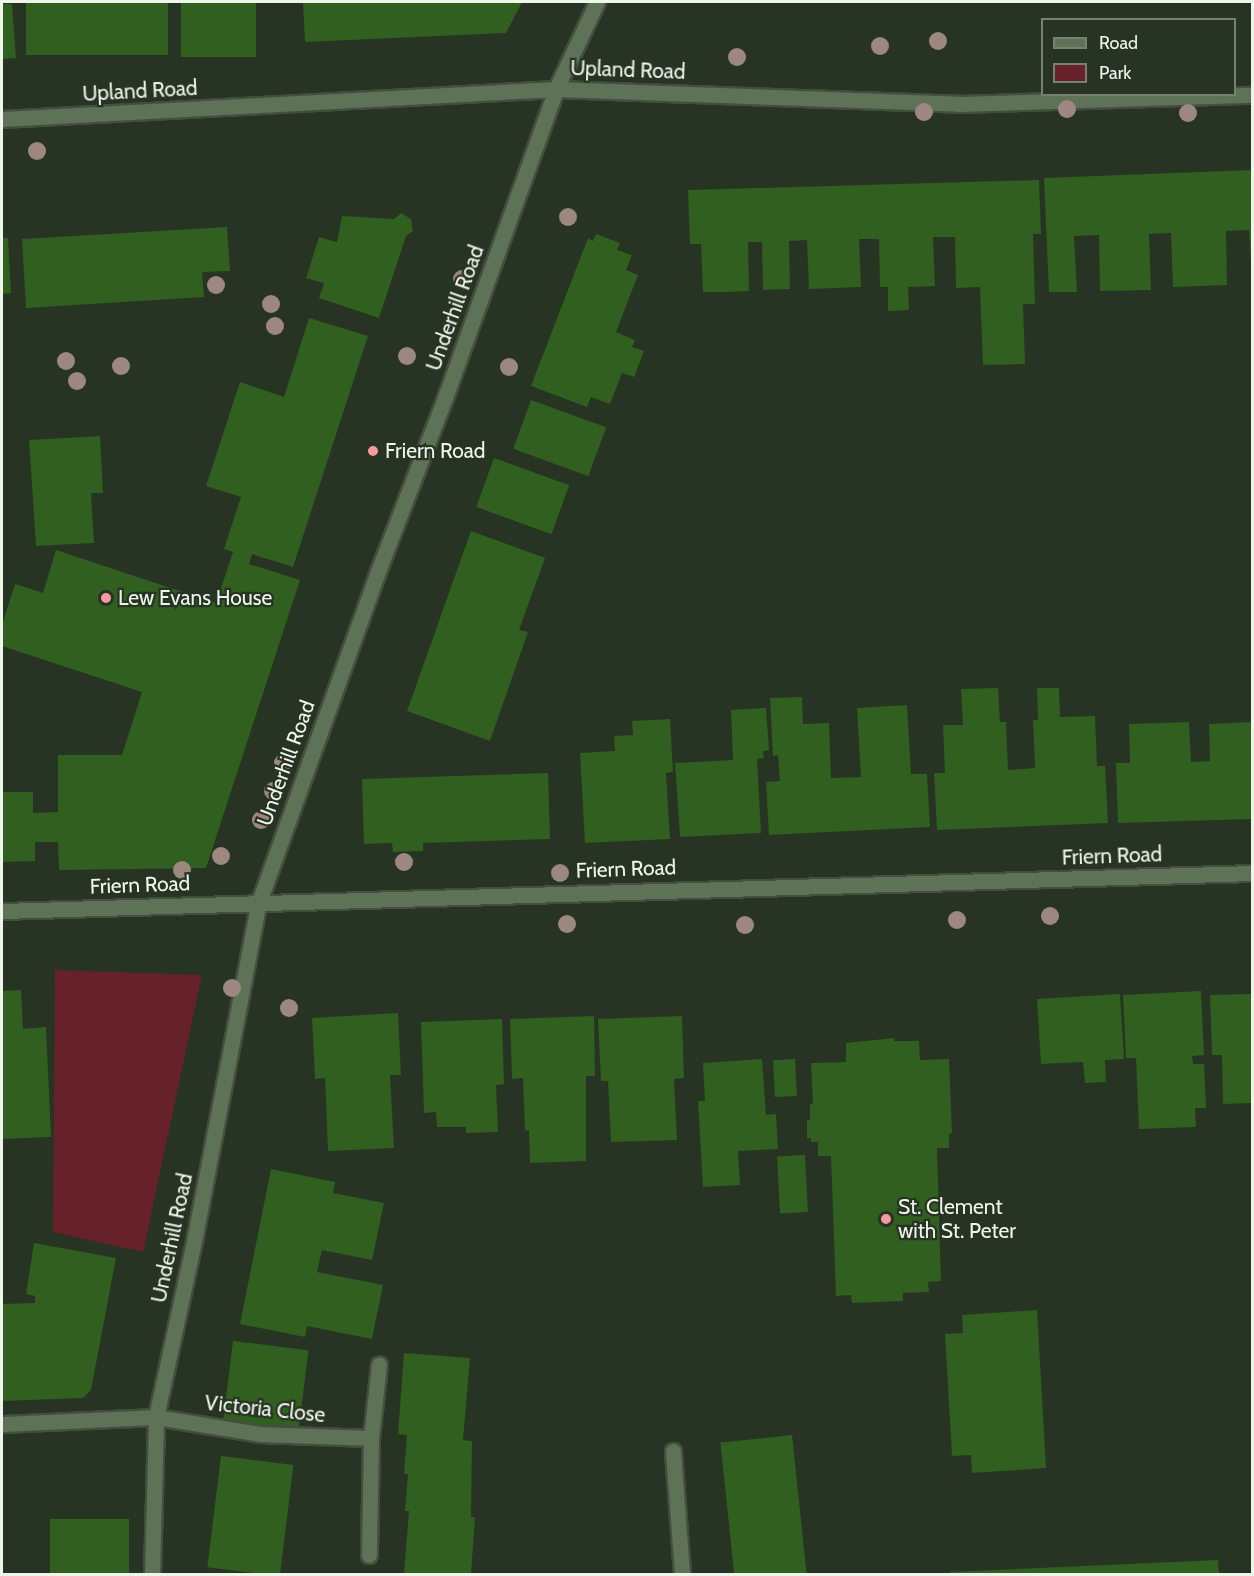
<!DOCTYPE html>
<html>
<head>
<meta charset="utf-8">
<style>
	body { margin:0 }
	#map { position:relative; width:1254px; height:1576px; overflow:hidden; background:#273323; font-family:Cabin,sans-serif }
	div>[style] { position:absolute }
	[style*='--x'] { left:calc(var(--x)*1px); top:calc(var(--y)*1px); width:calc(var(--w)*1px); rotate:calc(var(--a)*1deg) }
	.green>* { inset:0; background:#66212b }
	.building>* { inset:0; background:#305f1f; transform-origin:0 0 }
	.roads { filter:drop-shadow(2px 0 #434e3f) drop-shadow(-2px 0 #434e3f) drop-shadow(0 2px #434e3f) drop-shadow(0 -2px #434e3f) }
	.street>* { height:15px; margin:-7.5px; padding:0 7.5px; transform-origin:7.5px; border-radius:7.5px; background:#5d7257 }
	.trees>* { width:18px; height:18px; margin:-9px; border-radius:50%; background:#9c8781 }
	.dots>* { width:16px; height:16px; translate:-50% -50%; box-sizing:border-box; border:3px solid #273323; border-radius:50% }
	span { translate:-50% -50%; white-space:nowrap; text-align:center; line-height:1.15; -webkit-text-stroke:4.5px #273323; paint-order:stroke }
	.street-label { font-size:21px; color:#eef6ec }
	.poi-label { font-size:21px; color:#eef6ec }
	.left { translate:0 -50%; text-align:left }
	.frame { position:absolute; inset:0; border:3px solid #eef6ec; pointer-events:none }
	.legend { position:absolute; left:1041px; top:18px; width:195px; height:78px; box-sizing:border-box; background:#273323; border:2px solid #778173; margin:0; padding:8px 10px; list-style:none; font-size:18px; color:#eef6ec }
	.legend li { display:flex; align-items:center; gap:12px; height:30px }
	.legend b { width:30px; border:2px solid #778173 }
</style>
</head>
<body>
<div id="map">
	<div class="green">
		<i style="clip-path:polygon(55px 970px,202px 975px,143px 1252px,53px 1232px)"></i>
	</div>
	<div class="building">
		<i style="left:26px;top:2px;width:142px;height:53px"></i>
		<i style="left:181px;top:2px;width:75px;height:55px"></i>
		<i style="clip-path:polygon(303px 2px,522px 2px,506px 33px,305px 42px)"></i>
		<i style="clip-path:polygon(2px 4px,12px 4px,16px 58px,2px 59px)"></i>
		<i style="clip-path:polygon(1252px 170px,1252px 278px,1249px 230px,1226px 231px,1227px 285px,1173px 287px,1171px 233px,1149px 234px,1151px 290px,1100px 291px,1099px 235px,1074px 236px,1077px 292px,1049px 292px,1044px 178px)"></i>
		<i style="clip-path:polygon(1039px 180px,1041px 234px,1033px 234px,1035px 304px,1023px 304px,1025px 364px,983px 365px,980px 287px,956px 288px,955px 237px,933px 237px,935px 286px,908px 287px,909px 310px,888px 311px,888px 287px,880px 287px,879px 239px,859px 239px,861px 287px,809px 289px,807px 240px,789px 241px,790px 289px,763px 290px,762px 242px,748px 242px,749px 291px,727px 292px,703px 292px,701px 244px,690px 244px,688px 190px)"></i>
		<i style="clip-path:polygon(401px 213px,411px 219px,413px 231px,406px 236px,379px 318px,319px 298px,324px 283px,306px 278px,319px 237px,337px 242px,342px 216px,394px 219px)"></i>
		<i style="clip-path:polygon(227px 227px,230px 271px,202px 272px,204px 297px,26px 308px,22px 239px)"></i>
		<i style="clip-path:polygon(596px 234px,620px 243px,617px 250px,632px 255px,626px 270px,638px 275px,616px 332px,635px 340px,632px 347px,644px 351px,634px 377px,622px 373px,610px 404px,591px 397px,587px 407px,531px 386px,588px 238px,593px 241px)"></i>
		<i style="clip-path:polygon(2px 238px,8px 238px,11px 293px,2px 294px)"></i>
		<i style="clip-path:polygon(309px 318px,368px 336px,293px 567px,252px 554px,249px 564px,300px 580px,206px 868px,59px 870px,58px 842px,35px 842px,35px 861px,2px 862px,2px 792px,33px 792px,33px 813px,58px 812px,58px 755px,122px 755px,142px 692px,2px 646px,2px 625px,15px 584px,43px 593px,56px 550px,216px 603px,233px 552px,224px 549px,241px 497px,206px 486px,240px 382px,284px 397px)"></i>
		<i style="left:531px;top:400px;width:80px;height:52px;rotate:20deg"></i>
		<i style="clip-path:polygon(100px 436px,103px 493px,91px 493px,94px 543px,36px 546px,29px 440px)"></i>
		<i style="left:494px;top:458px;width:80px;height:52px;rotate:20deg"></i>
		<i style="clip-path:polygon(471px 531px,545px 558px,519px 630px,528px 632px,490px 741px,407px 711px)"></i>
		<i style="clip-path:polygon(998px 688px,1000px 722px,1006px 722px,1008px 770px,1035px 768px,1033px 720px,1038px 720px,1037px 688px,1059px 688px,1060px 717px,1095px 716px,1097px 766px,1105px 766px,1108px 823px,937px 830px,934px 773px,945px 773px,943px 725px,963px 725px,961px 689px)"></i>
		<i style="clip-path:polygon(802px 697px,803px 724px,829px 723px,831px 778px,861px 777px,857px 708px,907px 705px,911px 774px,927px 774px,930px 827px,769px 835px,766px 782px,780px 781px,778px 755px,773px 756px,770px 698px)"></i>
		<i style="clip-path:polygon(766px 708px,769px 750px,763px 751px,764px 758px,757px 759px,761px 833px,680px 837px,675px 763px,733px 760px,731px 710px)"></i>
		<i style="clip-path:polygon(670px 719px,673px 772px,666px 773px,670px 839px,585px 843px,580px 753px,615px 751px,614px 736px,633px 735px,632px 721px)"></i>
		<i style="clip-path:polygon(1189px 722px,1191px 762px,1210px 761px,1209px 724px,1252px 722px,1252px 819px,1118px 823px,1116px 763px,1130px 763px,1129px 724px)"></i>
		<i style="clip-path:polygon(548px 773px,550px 839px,423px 843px,423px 851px,393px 852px,392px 843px,364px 844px,362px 779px)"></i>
		<i style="clip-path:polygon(21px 990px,23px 1029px,46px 1027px,51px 1137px,2px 1139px,2px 991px)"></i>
		<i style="clip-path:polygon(1201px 991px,1204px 1055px,1192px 1056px,1193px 1064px,1204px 1064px,1206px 1108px,1195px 1108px,1196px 1127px,1139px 1129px,1136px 1058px,1126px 1058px,1123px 995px)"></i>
		<i style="clip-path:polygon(1120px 994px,1124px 1059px,1105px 1060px,1106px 1082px,1085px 1083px,1083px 1062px,1041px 1064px,1037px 999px)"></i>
		<i style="clip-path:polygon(1252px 994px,1252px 1103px,1223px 1104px,1222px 1055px,1212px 1055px,1210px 995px)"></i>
		<i style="clip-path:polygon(398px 1013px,401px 1075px,390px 1075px,394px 1148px,328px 1151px,325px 1078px,315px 1079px,312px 1018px)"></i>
		<i style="clip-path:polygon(594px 1016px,595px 1076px,586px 1076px,586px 1161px,530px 1163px,529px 1130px,525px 1131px,523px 1078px,512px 1079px,510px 1019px)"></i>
		<i style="clip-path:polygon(682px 1016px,684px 1078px,674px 1079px,677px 1140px,611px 1142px,608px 1081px,601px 1081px,598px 1019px)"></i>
		<i style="clip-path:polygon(502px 1019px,504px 1084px,496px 1085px,498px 1132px,466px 1133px,466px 1127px,437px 1127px,436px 1112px,424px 1113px,421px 1022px)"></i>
		<i style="clip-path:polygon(894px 1038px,894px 1041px,919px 1041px,920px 1060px,949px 1059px,952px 1133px,949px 1134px,949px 1148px,937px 1148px,941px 1281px,928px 1282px,929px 1292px,903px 1293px,903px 1301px,852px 1303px,851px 1295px,836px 1296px,831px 1156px,818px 1156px,818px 1142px,811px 1142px,811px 1138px,807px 1139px,807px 1120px,810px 1120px,810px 1104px,813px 1104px,811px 1063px,846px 1062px,846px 1043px)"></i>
		<i style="clip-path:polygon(762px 1059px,766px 1115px,776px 1114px,778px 1149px,738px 1151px,740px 1185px,703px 1187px,698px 1101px,705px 1101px,703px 1063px)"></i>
		<i style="left:795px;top:1059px;width:37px;height:22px;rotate:87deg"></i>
		<i style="left:805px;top:1155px;width:57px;height:28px;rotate:87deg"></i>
		<i style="clip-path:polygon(271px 1169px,335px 1182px,333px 1193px,384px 1203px,372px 1260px,322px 1250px,317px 1272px,383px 1285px,372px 1339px,307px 1326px,305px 1337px,240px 1324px)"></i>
		<i style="clip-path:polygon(34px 1243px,116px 1258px,91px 1390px,83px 1398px,2px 1401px,2px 1304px,35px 1303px,35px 1296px,26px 1294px)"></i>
		<i style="clip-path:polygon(1037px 1310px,1046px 1468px,972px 1473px,971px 1455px,952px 1456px,945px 1334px,963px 1333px,962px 1315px)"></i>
		<i style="left:233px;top:1341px;width:76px;height:80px;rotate:7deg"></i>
		<i style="clip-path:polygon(404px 1353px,470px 1358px,463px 1440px,472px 1441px,471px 1517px,475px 1517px,471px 1574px,404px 1574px,409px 1511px,405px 1511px,408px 1474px,404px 1474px,407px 1435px,398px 1434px)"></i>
		<i style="left:792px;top:1435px;width:140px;height:72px;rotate:84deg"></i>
		<i style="left:221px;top:1456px;width:73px;height:112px;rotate:7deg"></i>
		<i style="left:50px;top:1519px;width:79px;height:55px"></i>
		<i style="clip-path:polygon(1218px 1560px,1219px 1574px,950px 1574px,950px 1572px)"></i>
	</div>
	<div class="roads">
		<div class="street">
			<i style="--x:2;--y:119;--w:555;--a:-3.1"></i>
			<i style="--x:556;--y:89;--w:403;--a:2.1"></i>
			<i style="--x:959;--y:104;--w:293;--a:-1.8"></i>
			<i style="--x:2;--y:911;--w:1251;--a:-1.74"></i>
			<i style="--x:2;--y:1424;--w:154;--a:-2.6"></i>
			<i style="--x:156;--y:1417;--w:105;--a:9.3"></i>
			<i style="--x:260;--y:1434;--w:111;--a:2.1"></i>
			<i style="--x:371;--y:1438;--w:117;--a:91"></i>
			<i style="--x:371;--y:1438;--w:74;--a:-83.8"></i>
			<i style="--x:673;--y:1451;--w:123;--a:85.8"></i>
			<i style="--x:152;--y:1574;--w:157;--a:-88.5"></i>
			<i style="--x:156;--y:1417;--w:185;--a:-77.8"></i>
			<i style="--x:195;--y:1236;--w:340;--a:-79.2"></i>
			<i style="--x:259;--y:902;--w:349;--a:-70.2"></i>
			<i style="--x:377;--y:574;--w:192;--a:-68.9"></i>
			<i style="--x:446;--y:395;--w:325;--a:-70.2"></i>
			<i style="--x:556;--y:89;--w:96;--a:-64.8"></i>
		</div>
	</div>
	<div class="trees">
		<i style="left:938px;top:41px"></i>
		<i style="left:880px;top:46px"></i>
		<i style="left:737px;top:57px"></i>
		<i style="left:1067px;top:109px"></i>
		<i style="left:924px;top:112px"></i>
		<i style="left:1188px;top:113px"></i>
		<i style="left:37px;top:151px"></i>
		<i style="left:568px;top:217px"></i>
		<i style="left:462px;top:279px"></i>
		<i style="left:216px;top:285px"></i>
		<i style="left:271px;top:304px"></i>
		<i style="left:275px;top:326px"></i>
		<i style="left:407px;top:356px"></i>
		<i style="left:66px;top:361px"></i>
		<i style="left:121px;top:366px"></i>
		<i style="left:509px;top:367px"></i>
		<i style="left:77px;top:381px"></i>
		<i style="left:283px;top:763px"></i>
		<i style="left:273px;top:791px"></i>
		<i style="left:261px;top:820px"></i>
		<i style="left:221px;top:856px"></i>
		<i style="left:404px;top:862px"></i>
		<i style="left:182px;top:870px"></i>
		<i style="left:560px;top:873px"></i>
		<i style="left:1050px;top:916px"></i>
		<i style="left:957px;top:920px"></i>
		<i style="left:567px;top:924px"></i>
		<i style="left:745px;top:925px"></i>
		<i style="left:232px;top:988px"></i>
		<i style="left:289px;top:1008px"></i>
	</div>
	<div class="dots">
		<i style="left:373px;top:451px;background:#f49aa1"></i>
		<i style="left:106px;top:598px;background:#f49aa1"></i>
		<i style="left:886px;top:1219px;background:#f49aa1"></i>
	</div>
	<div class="street-label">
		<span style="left:628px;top:70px;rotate:2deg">Upland Road</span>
		<span style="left:140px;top:91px;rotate:-3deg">Upland Road</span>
		<span style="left:455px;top:308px;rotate:-70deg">Underhill Road</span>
		<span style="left:286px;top:763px;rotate:-70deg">Underhill Road</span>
		<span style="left:1112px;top:856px;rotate:-2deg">Friern Road</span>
		<span style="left:626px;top:869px;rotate:-2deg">Friern Road</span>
		<span style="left:140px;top:885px;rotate:-2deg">Friern Road</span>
		<span style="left:172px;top:1238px;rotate:-78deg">Underhill Road</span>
		<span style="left:265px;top:1409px;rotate:6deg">Victoria Close</span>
	</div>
	<div class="poi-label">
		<span class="left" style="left:385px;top:451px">Friern Road</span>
		<span class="left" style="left:118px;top:598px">Lew Evans House</span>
		<span class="left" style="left:898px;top:1219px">St. Clement<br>with St. Peter</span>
	</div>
	<div class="frame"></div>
	<ul class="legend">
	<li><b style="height:8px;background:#5d7257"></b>Road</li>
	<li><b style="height:16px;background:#66212b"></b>Park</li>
	</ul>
</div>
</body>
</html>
